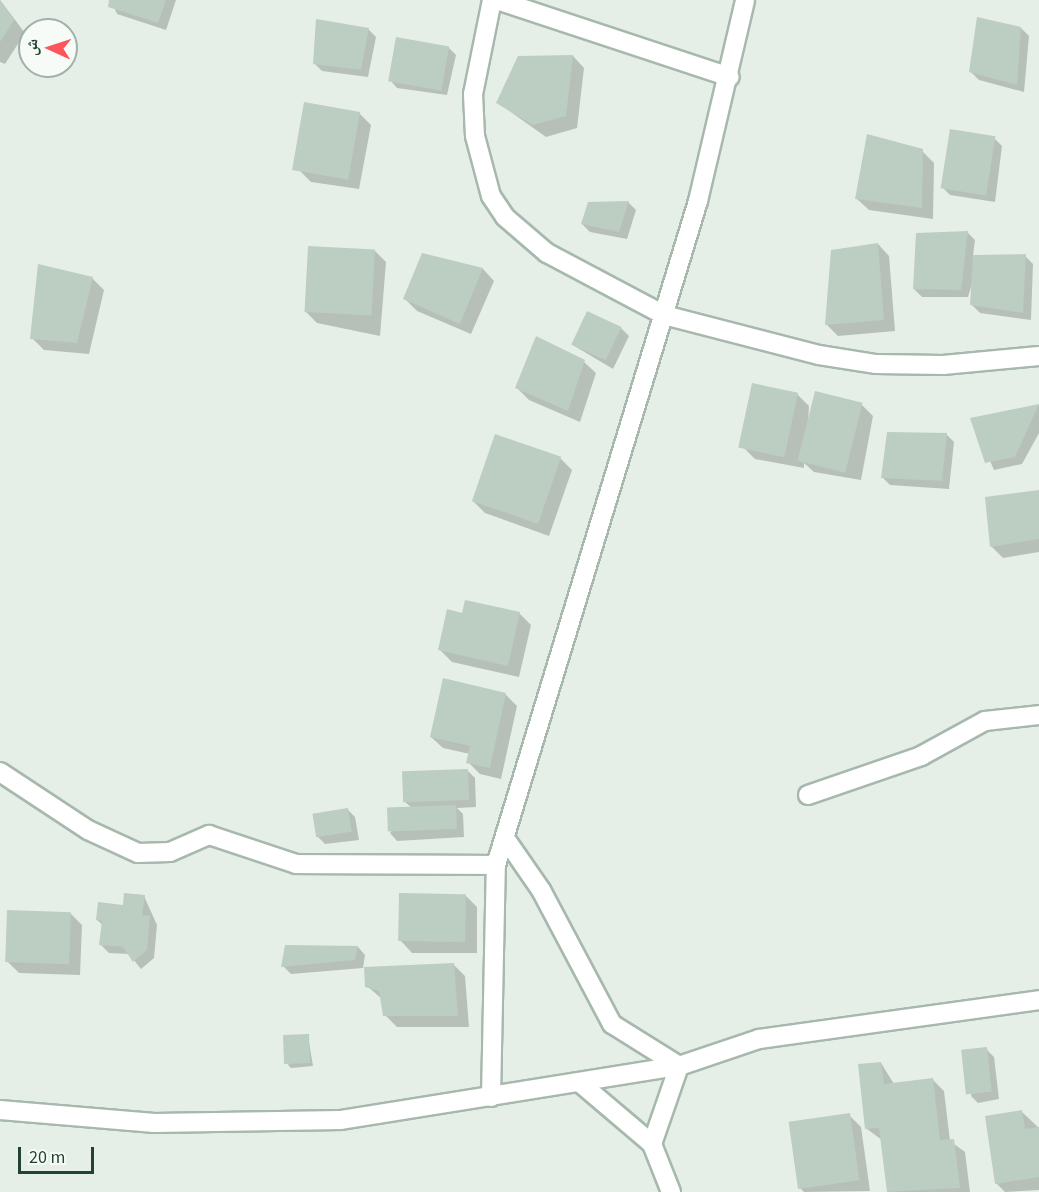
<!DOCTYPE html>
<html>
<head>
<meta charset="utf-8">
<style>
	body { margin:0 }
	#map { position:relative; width:1039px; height:1192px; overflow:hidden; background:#e5efe8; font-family:"Source Sans 3","Noto Naskh Arabic",sans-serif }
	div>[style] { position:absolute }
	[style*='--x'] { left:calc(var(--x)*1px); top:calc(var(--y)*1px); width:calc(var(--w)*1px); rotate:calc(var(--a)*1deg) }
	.shadow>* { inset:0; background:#0003 }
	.building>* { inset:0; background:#bccdc2; transform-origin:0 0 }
	.roads { filter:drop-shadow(2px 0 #a7b8ad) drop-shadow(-2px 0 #a7b8ad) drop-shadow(0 2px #a7b8ad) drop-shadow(0 -2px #a7b8ad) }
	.street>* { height:18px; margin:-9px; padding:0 9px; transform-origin:9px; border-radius:9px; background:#fff }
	span { translate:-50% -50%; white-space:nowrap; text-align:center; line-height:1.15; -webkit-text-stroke:6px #f6fbf7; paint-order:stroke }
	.north { position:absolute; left:18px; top:18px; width:60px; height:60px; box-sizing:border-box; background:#f6fbf7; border:2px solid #a1b1a8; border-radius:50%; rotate:273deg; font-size:16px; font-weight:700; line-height:24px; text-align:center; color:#224331 }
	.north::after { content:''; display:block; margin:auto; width:21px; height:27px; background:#fc555a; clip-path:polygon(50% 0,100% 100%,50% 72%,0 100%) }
	.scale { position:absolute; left:18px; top:1147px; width:76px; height:27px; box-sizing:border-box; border:3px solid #224331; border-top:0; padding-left:8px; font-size:18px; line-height:21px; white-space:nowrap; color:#224331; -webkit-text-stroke:4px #f6fbf7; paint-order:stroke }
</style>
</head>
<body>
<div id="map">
	<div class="shadow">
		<i style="clip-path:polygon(0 0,25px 33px,5px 64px,0 62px)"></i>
		<i style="clip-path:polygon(111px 0,176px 0,166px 30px,117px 14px)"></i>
		<i style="clip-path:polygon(1021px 28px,1029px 36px,1024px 92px,979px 80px,971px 72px)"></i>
		<i style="clip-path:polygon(368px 29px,376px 37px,368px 77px,322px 71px,314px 63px)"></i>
		<i style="clip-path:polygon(448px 47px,456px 55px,447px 95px,397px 88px,390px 80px)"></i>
		<i style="clip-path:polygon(573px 56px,584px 68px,577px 128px,546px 137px,498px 103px)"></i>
		<i style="clip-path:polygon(359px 113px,371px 125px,359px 189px,311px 182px,299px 170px)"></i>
		<i style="clip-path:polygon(994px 138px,1002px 146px,995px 202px,950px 195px,943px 188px)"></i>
		<i style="clip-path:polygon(922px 151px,934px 163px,933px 219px,869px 210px,857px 199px)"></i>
		<i style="clip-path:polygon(628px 202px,636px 210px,627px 239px,590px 232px,582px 224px)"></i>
		<i style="clip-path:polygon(967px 232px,975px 240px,973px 256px,1025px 256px,1033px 264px,1031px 320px,980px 313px,972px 305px,973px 280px,968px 297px,922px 297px,914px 289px)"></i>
		<i style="clip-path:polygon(878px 244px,889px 256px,895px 331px,838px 336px,826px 324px)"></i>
		<i style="clip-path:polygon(375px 251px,386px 262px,380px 336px,317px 323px,305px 311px)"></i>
		<i style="clip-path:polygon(423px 255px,483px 269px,494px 281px,471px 334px,417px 311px,405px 299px)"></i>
		<i style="clip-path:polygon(92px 278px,104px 290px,89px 354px,44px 350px,32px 338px)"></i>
		<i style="clip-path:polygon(621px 328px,629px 336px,613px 369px,571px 344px)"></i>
		<i style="clip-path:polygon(584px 362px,596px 373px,580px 422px,529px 400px,517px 388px)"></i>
		<i style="clip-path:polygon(797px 394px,809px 406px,808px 423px,861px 404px,873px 416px,861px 480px,814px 472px,804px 463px,804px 468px,755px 459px,743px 447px)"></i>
		<i style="clip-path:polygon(1039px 405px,1039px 433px,1022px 464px,994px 470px,972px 419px)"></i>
		<i style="clip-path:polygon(947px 435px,954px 442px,949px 489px,890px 485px,882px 477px)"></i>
		<i style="clip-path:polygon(560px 458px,572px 470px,549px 536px,485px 513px,473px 501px)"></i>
		<i style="clip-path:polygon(1039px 492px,1039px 552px,1003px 558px,992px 547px)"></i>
		<i style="clip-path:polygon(519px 613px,531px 625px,519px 677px,452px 662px,440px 650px,463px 614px)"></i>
		<i style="clip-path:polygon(505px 694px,517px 706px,501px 779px,480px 774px,468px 762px,470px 754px,443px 748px,431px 737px)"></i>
		<i style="clip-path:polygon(467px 770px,475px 778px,476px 807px,457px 808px,463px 814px,464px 837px,397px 841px,390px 833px,412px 808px,405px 802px)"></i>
		<i style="clip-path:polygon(348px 810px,355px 817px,359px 840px,325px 844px,317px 836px)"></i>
		<i style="clip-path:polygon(465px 895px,477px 907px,477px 953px,412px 953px,401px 941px)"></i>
		<i style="clip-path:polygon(144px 896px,157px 925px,154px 958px,141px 969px,129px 954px,109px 953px,101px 945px,103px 925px,97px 920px)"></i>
		<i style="clip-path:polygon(70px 913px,82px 925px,80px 975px,19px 973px,7px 961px)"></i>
		<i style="clip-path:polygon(358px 947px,365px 955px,363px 968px,291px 974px,283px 966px)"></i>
		<i style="clip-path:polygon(454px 965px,465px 976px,469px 1027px,397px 1027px,385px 1015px,382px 999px,367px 986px)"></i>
		<i style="clip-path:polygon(308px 1036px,313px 1066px,291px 1068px,288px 1065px)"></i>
		<i style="clip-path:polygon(986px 1049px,994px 1057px,999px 1099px,978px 1103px,971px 1096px)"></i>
		<i style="clip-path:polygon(881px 1063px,894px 1084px,932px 1079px,944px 1091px,950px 1141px,965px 1152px,970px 1192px,888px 1192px,882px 1140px,867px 1129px)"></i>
		<i style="clip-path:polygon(1022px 1112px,1039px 1128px,1039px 1190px,1005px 1192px,996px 1183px)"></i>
		<i style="clip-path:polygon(849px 1115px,861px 1127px,870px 1191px,804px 1192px,800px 1188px)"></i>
	</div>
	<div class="building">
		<i style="clip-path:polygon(0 0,14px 20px,0 42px)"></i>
		<i style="clip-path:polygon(109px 0,166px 0,158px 23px,108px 7px)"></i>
		<i style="clip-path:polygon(977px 17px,1021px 27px,1017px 85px,969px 72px)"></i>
		<i style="clip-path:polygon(316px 19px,369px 28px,361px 70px,313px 64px)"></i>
		<i style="left:396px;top:37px;width:54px;height:45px;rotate:10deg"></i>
		<i style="clip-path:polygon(573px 55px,566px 116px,533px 125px,496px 103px,518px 56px)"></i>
		<i style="left:304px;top:102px;width:57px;height:69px;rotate:10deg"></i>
		<i style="left:950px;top:129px;width:46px;height:60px;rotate:9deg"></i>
		<i style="clip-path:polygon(867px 134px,923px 149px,922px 208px,855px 199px)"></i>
		<i style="clip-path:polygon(629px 201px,619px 232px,581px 224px,588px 202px)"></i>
		<i style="clip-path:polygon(968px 231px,961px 290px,913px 289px,916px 233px)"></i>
		<i style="clip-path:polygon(878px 243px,884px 320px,825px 325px,831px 250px)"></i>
		<i style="left:308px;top:246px;width:67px;height:66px;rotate:3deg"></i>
		<i style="clip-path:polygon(422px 253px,483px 268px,460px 324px,403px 299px)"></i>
		<i style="clip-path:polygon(1026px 254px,1023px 313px,970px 305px,973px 255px)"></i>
		<i style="clip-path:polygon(38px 264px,93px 277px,77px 343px,30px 339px)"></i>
		<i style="left:587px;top:311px;width:38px;height:37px;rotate:25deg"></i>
		<i style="clip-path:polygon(536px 336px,585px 360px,568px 411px,515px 388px)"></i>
		<i style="left:752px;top:383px;width:47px;height:66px;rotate:12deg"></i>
		<i style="left:815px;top:391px;width:49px;height:72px;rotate:14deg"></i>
		<i style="clip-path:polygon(1039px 404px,1015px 457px,985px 463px,970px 418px)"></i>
		<i style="clip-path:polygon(887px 432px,947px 433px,942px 481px,881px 478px)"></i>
		<i style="left:495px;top:434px;width:70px;height:71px;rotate:19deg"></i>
		<i style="clip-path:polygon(1039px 490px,1039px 539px,990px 547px,985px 497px)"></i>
		<i style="clip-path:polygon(465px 600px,520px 612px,508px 666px,438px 650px,447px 609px,462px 613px)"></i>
		<i style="clip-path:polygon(443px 678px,506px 693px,490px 768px,466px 763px,470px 746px,430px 737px)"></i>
		<i style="left:468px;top:769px;width:31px;height:66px;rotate:88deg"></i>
		<i style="left:456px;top:805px;width:24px;height:69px;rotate:88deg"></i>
		<i style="left:348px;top:808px;width:24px;height:36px;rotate:81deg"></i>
		<i style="clip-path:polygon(124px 893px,145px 895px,142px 915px,150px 916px,147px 950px,133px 962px,123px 947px,99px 945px,102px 921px,96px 920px,98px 902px,123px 905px)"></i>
		<i style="left:399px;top:893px;width:67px;height:48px;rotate:1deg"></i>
		<i style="left:7px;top:910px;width:64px;height:52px;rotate:2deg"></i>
		<i style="clip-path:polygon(285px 945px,358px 946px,355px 960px,281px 967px)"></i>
		<i style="clip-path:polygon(454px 963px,458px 1016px,383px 1016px,379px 991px,365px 987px,364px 967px)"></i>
		<i style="left:309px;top:1034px;width:29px;height:26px;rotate:88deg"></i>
		<i style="left:987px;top:1047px;width:45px;height:26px;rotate:84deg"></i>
		<i style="clip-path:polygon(881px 1062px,884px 1084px,933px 1078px,940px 1140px,954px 1139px,960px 1188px,887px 1192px,879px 1128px,865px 1129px,858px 1064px)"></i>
		<i style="clip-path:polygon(1022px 1110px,1025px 1129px,1039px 1127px,1039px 1177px,995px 1184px,985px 1116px)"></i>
		<i style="left:850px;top:1113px;width:68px;height:62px;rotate:82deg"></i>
	</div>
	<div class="roads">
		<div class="street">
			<i style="--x:492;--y:0;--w:96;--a:101.4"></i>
			<i style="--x:473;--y:94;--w:42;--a:87.3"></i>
			<i style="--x:475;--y:136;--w:62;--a:75.1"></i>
			<i style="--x:491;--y:196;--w:25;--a:56"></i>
			<i style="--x:505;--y:217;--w:55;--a:40.6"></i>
			<i style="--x:547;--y:253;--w:132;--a:27.9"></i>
			<i style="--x:664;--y:315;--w:160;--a:14.5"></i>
			<i style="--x:819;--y:355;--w:58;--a:9"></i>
			<i style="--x:876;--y:364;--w:67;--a:0.9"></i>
			<i style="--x:943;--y:365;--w:96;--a:-5.4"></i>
			<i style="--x:497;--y:0;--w:245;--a:18.3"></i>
			<i style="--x:0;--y:772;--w:105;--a:33.4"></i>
			<i style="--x:88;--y:830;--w:55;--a:24.7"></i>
			<i style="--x:138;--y:853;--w:32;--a:-2"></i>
			<i style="--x:170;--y:852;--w:43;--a:-23.6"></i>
			<i style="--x:209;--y:835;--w:92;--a:18.4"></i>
			<i style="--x:296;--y:864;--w:200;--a:0.3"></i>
			<i style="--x:808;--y:795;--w:120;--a:-19"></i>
			<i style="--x:921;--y:756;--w:73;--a:-28.7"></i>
			<i style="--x:985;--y:721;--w:54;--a:-6.3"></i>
			<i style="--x:505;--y:838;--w:63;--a:55.3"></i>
			<i style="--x:541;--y:890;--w:152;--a:62.1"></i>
			<i style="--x:612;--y:1024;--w:79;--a:32.1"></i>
			<i style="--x:679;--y:1066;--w:83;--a:109.1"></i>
			<i style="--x:652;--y:1144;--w:52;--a:68.4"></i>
			<i style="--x:579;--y:1082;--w:96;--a:40.3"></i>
			<i style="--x:491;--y:1097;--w:232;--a:-88.8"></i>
			<i style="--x:496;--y:865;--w:694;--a:-73.08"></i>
			<i style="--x:698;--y:201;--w:206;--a:-76.8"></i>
			<i style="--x:0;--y:1110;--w:155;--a:4.8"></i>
			<i style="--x:154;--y:1123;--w:187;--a:-0.9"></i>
			<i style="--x:341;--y:1120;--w:342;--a:-9.1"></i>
			<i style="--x:679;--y:1066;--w:84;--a:-18.6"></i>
			<i style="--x:759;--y:1039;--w:283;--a:-7.9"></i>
		</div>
	</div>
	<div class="north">ش</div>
	<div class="scale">20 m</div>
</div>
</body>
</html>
